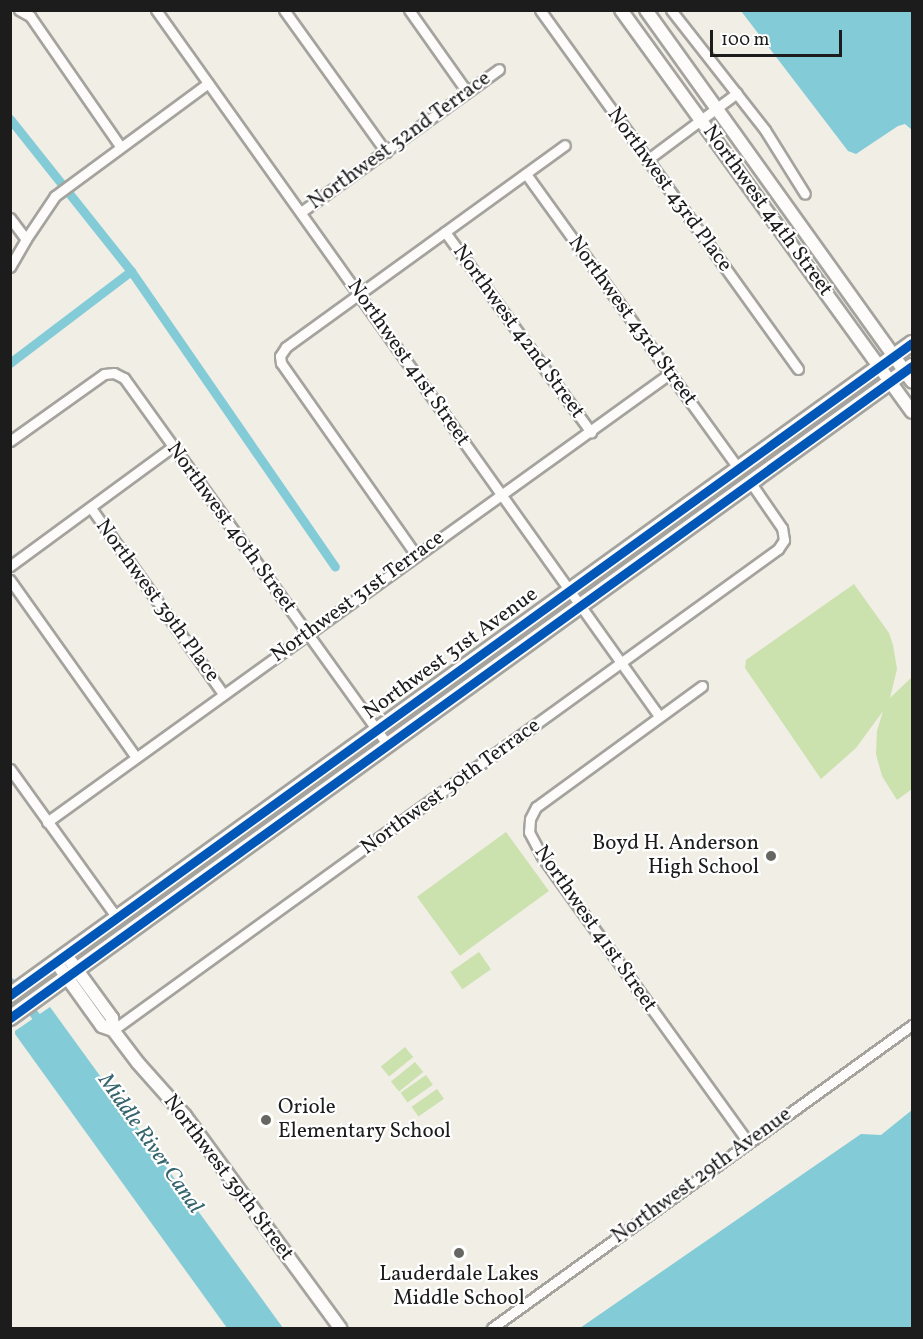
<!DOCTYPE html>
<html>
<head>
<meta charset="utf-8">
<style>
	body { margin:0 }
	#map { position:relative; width:923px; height:1339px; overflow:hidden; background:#f0eee5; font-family:Vollkorn,serif }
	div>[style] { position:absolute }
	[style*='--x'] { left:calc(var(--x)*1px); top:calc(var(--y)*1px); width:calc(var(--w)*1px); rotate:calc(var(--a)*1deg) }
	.green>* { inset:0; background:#cbe1ae; transform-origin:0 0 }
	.water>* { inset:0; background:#83cbd7 }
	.canal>* { height:9px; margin:-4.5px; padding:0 4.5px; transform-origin:4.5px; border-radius:4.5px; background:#83cbd7 }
	.roads { filter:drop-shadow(2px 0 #a4a39e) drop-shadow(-2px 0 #a4a39e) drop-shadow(0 2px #a4a39e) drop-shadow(0 -2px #a4a39e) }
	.street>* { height:9px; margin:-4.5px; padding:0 4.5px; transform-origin:4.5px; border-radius:4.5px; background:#fdfcfb }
	.secondary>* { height:12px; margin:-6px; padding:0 6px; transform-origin:6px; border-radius:6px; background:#fdfcfb }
	.primary>* { height:14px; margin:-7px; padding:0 7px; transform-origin:7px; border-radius:7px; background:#fdfcfb }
	.cycleway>* { height:9px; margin:-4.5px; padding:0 4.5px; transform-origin:4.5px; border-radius:4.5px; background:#0057b8 }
	.dots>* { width:16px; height:16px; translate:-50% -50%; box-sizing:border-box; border:3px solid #fff; border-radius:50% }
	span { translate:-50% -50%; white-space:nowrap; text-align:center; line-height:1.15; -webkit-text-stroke:4.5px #fff; paint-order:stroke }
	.street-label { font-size:21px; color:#1c1c1c }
	.poi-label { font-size:21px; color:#1c1c1c }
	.right { translate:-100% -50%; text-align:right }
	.left { translate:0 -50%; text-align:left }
	.water-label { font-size:22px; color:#35646d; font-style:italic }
	.frame { position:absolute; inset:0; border:12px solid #1c1c1c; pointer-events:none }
	.scale { position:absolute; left:710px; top:30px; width:132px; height:27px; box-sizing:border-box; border:3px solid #1c1c1c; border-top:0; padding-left:8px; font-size:18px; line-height:21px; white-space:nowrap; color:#1c1c1c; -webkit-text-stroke:4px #fff; paint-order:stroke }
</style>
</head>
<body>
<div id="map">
	<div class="green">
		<i style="clip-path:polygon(854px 584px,889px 633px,893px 645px,897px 669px,890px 698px,912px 677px,912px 789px,897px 800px,882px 776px,876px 754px,877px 731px,883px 711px,856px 748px,821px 779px,745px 668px,746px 660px)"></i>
		<i style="left:506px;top:832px;width:73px;height:110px;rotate:54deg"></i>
		<i style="left:479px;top:952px;width:21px;height:35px;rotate:55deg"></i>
		<i style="left:405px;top:1047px;width:13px;height:31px;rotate:51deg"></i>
		<i style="left:415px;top:1062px;width:13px;height:31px;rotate:51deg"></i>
		<i style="left:426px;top:1075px;width:12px;height:31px;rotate:55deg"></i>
		<i style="left:437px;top:1089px;width:12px;height:31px;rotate:55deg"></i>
	</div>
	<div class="water">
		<i style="clip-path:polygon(741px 11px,912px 11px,912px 130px,905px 124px,898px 126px,856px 154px,848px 151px)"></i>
		<i style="clip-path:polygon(50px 1007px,283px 1328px,227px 1328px,15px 1034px,15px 1031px)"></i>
		<i style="clip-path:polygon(912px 1110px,912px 1328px,580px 1328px,861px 1134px,881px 1135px)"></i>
	</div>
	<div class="canal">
		<i style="--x:10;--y:119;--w:194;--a:51.5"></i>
		<i style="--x:131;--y:271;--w:152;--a:142.8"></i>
		<i style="--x:131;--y:271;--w:359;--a:55.4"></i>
		<i style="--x:10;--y:982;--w:55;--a:53.1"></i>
	</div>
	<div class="roads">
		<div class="street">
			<i style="--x:19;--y:10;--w:13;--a:29"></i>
			<i style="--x:30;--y:16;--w:158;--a:55.3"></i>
			<i style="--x:156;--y:10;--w:867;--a:54.53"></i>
			<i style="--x:284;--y:10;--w:175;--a:54.3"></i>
			<i style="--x:409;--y:10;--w:100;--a:54.7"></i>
			<i style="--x:540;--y:10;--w:442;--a:54.3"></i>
			<i style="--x:671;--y:10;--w:152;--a:51.9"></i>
			<i style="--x:765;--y:130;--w:75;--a:58"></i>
			<i style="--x:647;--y:160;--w:112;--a:-36.7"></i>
			<i style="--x:526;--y:174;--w:364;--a:54.2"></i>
			<i style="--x:301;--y:212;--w:244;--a:-35.8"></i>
			<i style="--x:10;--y:218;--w:26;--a:53"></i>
			<i style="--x:445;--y:232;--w:248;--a:53.9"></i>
			<i style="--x:10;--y:267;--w:32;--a:-60"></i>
			<i style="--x:26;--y:239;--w:52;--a:-56"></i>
			<i style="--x:55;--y:196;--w:190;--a:-36.4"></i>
			<i style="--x:10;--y:441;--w:115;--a:-35.5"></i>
			<i style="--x:104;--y:374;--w:10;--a:-6"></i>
			<i style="--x:114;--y:373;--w:11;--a:27"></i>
			<i style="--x:124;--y:378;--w:452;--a:54.3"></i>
			<i style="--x:91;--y:508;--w:228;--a:54.6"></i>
			<i style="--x:416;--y:555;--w:235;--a:-125.1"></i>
			<i style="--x:281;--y:363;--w:7;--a:-98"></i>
			<i style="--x:280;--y:356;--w:11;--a:-56"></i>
			<i style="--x:286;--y:347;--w:344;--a:-35.9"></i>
			<i style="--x:10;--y:566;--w:201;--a:-36.3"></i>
			<i style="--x:10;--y:580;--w:217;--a:54.6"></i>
			<i style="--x:702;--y:686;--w:205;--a:143.9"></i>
			<i style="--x:536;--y:807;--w:13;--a:117"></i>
			<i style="--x:530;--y:819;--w:13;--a:94"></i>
			<i style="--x:529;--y:832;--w:26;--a:62"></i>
			<i style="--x:541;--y:855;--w:354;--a:54.2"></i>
			<i style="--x:10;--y:769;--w:183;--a:54.3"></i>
			<i style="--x:47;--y:822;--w:767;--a:-35.76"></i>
			<i style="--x:113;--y:1030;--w:821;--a:-35.88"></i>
			<i style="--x:778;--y:549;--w:11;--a:-56"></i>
			<i style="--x:784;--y:540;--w:12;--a:-99"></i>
			<i style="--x:782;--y:528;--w:55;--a:-124.6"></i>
			<i style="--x:492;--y:1328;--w:518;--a:-35.81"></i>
		</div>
		<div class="secondary">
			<i style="--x:621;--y:10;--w:496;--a:54.1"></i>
			<i style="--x:646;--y:10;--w:457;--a:54.4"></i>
			<i style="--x:66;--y:955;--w:78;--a:53.9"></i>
			<i style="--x:112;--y:1018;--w:12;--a:85"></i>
			<i style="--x:113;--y:1030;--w:41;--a:52.9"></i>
			<i style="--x:138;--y:1063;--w:71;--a:48.4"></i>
			<i style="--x:185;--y:1116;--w:263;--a:53.8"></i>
			<i style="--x:56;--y:962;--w:79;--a:54.3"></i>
			<i style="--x:102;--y:1026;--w:12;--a:20"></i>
		</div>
		<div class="primary">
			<i style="--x:10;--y:995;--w:1113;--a:-35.86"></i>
			<i style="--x:10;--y:1018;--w:1113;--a:-35.86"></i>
		</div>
	</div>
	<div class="cycleway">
		<i style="--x:10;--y:995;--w:1113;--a:-35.86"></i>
		<i style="--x:10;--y:1018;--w:1113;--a:-35.86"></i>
	</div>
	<div class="dots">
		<i style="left:771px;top:856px;background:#666662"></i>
		<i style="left:266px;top:1120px;background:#666662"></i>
		<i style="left:459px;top:1253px;background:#666662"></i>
	</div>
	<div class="street-label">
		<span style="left:400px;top:141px;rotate:-36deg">Northwest 32nd Terrace</span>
		<span style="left:669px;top:190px;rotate:54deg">Northwest 43rd Place</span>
		<span style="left:767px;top:211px;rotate:54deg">Northwest 44th Street</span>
		<span style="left:632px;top:321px;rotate:54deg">Northwest 43rd Street</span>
		<span style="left:518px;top:332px;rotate:54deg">Northwest 42nd Street</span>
		<span style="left:408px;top:363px;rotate:55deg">Northwest 41st Street</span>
		<span style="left:231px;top:528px;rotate:54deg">Northwest 40th Street</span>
		<span style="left:358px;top:597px;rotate:-36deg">Northwest 31st Terrace</span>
		<span style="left:157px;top:601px;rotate:54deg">Northwest 39th Place</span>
		<span style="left:451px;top:654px;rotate:-36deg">Northwest 31st Avenue</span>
		<span style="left:451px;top:787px;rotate:-36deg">Northwest 30th Terrace</span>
		<span style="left:595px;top:929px;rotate:55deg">Northwest 41st Street</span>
		<span style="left:702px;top:1176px;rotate:-36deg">Northwest 29th Avenue</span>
		<span style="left:228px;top:1178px;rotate:53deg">Northwest 39th Street</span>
	</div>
	<div class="poi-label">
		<span class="right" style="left:759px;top:856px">Boyd H. Anderson<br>High School</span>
		<span class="left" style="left:278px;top:1120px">Oriole<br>Elementary School</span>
		<span style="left:459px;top:1287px">Lauderdale Lakes<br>Middle School</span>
	</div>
	<div class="water-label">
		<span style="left:150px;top:1144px;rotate:55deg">Middle River Canal</span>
	</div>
	<div class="frame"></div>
	<div class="scale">100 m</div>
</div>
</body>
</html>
